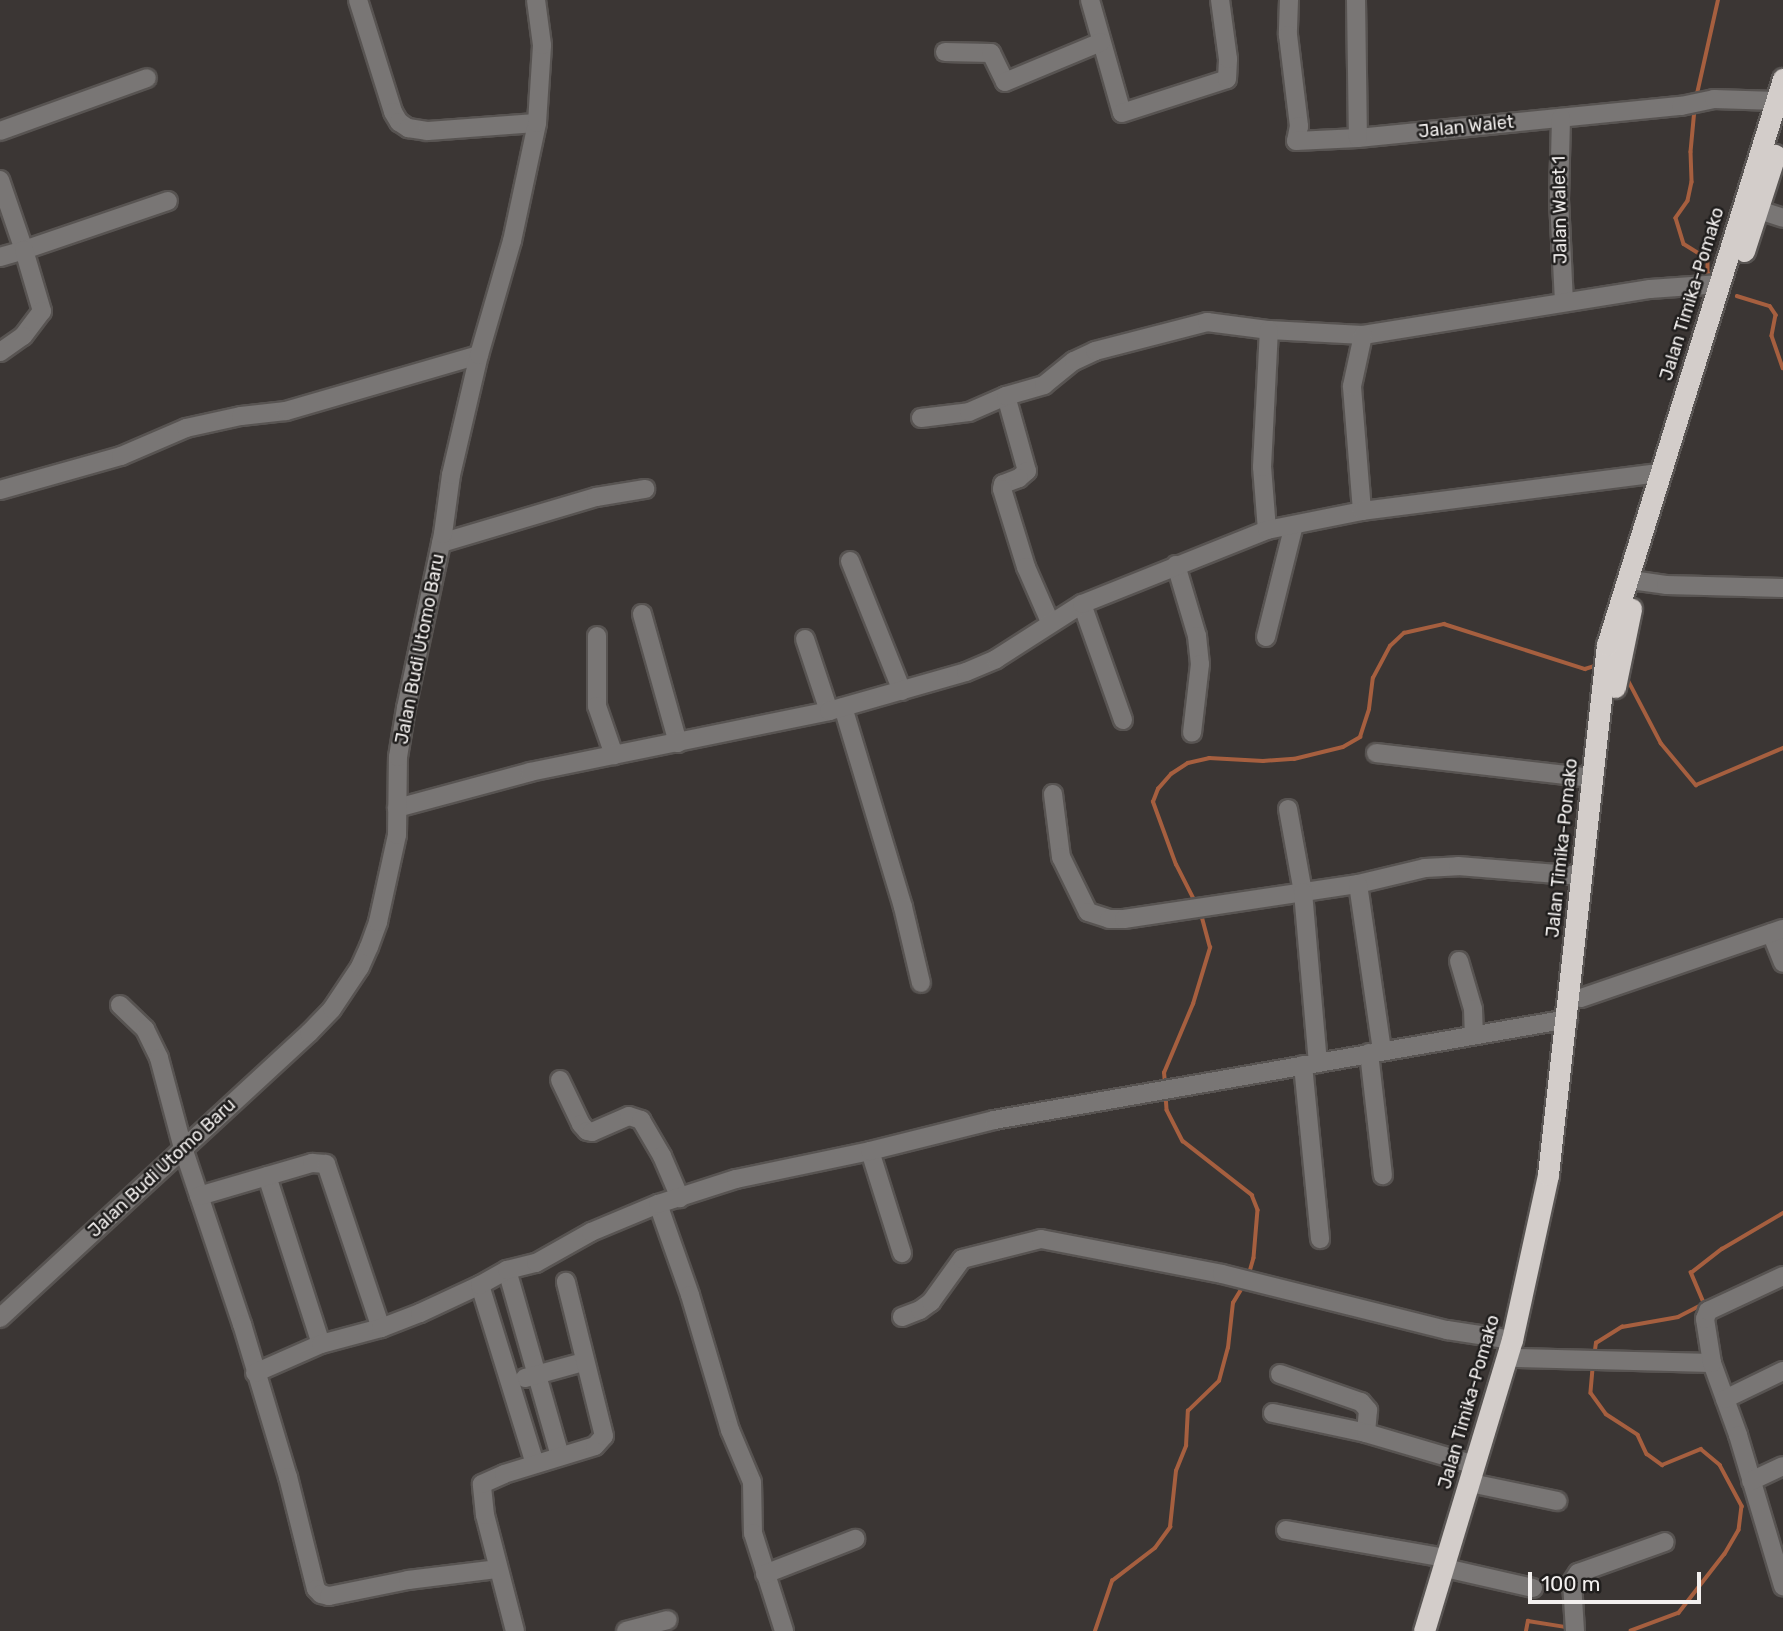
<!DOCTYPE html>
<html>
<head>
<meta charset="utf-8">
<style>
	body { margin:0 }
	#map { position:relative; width:1783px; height:1631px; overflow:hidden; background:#3b3634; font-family:Rubik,sans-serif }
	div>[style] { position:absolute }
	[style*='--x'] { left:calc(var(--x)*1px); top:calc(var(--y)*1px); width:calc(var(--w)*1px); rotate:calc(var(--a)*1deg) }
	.stream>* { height:3.5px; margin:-1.75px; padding:0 1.75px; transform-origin:1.75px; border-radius:1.75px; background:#a65f3f }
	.roads { filter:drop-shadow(2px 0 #585452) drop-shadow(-2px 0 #585452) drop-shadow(0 2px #585452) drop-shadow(0 -2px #585452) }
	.minor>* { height:18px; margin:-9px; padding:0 9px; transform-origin:9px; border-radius:9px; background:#797675 }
	.highway>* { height:21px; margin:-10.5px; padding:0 10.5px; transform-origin:10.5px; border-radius:10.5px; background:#d3cdca }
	span { translate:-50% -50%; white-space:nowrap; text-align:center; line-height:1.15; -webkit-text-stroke:5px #201e1d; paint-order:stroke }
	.street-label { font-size:18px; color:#f3f0ef }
	.scale { position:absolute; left:1528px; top:1572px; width:173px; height:32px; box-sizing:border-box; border:4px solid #f3f0ef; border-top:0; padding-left:9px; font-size:21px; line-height:24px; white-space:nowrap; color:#f3f0ef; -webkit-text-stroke:5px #201e1d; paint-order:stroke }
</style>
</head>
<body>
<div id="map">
	<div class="stream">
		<i style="--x:1697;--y:94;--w:96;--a:-77.4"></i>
		<i style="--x:1695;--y:109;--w:43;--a:95.3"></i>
		<i style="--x:1691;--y:152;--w:30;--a:88"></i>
		<i style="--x:1692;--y:182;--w:19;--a:102"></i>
		<i style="--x:1688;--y:201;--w:21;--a:125"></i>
		<i style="--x:1676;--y:218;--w:27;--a:73"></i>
		<i style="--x:1684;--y:244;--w:28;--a:32"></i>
		<i style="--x:1708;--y:259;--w:14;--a:90"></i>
		<i style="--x:1708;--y:273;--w:7;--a:34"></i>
		<i style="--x:1737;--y:296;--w:34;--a:17"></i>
		<i style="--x:1770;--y:306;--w:11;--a:56"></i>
		<i style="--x:1776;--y:315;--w:21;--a:101"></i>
		<i style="--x:1772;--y:336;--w:34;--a:71"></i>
		<i style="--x:1626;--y:676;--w:76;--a:62.4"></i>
		<i style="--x:1661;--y:743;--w:55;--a:50.2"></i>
		<i style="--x:1696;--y:785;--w:95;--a:-23"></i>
		<i style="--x:1194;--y:900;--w:39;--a:-117"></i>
		<i style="--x:1176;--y:865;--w:67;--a:-110.1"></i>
		<i style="--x:1153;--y:802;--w:14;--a:-69"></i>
		<i style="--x:1158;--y:789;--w:20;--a:-49"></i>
		<i style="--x:1171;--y:774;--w:20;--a:-33"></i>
		<i style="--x:1188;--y:763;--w:22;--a:-13"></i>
		<i style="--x:1209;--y:758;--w:54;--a:3.2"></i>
		<i style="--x:1263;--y:761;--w:31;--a:-4"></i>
		<i style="--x:1294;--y:759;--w:50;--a:-13.8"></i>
		<i style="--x:1343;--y:747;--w:20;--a:-30"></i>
		<i style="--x:1360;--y:737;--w:29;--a:-72"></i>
		<i style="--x:1369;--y:709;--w:31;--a:-83"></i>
		<i style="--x:1373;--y:678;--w:36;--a:-62"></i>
		<i style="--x:1390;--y:646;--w:19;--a:-43"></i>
		<i style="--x:1404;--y:633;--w:41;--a:-12.7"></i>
		<i style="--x:1444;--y:624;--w:148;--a:17.7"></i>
		<i style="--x:1585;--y:669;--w:10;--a:-17"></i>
		<i style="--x:1165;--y:1084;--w:11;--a:-95"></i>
		<i style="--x:1164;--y:1073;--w:75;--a:-67.2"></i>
		<i style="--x:1193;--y:1004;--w:59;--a:-73.1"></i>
		<i style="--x:1210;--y:948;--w:31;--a:-105"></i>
		<i style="--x:1166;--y:1095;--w:15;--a:86"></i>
		<i style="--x:1167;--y:1110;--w:35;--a:63"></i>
		<i style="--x:1183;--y:1141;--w:88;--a:38"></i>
		<i style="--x:1252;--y:1195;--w:16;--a:68"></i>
		<i style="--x:1258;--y:1210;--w:48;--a:94.8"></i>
		<i style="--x:1254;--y:1258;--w:19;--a:106"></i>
		<i style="--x:1595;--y:1350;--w:7;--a:-82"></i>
		<i style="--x:1596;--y:1343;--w:31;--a:-32"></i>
		<i style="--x:1622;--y:1327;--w:57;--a:-10.1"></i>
		<i style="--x:1678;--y:1317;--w:29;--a:-27"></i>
		<i style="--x:1704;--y:1304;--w:34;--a:-113"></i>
		<i style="--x:1691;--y:1273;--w:39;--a:-38"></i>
		<i style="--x:1722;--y:1249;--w:71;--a:-30.5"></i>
		<i style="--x:1593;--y:1369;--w:24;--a:95"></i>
		<i style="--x:1591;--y:1393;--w:26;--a:54"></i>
		<i style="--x:1606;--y:1414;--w:38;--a:33"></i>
		<i style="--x:1638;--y:1435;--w:21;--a:65"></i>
		<i style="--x:1647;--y:1454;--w:19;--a:36"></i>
		<i style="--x:1662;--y:1465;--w:42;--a:-22.3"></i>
		<i style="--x:1701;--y:1449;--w:25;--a:40"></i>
		<i style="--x:1720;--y:1465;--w:47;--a:61.8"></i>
		<i style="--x:1742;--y:1506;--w:24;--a:97"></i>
		<i style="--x:1739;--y:1530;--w:28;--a:120"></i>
		<i style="--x:1725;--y:1554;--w:75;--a:127.9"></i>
		<i style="--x:1679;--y:1613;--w:51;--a:159.4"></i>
		<i style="--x:1095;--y:1631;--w:53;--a:-71.2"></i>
		<i style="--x:1112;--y:1581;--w:54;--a:-37.5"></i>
		<i style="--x:1155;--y:1548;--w:26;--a:-54"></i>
		<i style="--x:1170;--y:1527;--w:56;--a:-83.9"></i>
		<i style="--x:1176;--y:1471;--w:27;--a:-68"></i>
		<i style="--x:1186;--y:1446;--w:35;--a:-87"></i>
		<i style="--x:1188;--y:1411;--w:43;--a:-44.1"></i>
		<i style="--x:1219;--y:1381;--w:34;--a:-75"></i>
		<i style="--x:1228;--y:1348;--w:45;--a:-83.7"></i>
		<i style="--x:1233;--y:1303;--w:21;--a:-59"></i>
		<i style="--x:1526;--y:1631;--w:10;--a:-79"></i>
		<i style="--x:1528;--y:1621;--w:37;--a:9"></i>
	</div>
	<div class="roads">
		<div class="minor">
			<i style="--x:358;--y:0;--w:117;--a:72.6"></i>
			<i style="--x:393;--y:112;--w:12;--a:59"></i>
			<i style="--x:399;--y:122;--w:11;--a:34"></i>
			<i style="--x:408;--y:128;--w:19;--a:9"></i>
			<i style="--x:427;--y:131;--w:110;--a:-4.2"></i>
			<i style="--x:1090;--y:0;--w:117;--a:74.2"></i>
			<i style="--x:1122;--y:113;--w:110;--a:-17.9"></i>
			<i style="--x:1227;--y:79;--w:20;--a:-87"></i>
			<i style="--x:1228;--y:59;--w:60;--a:-97.7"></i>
			<i style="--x:1289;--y:0;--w:35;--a:92"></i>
			<i style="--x:1288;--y:35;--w:92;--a:83.1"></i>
			<i style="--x:1299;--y:126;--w:15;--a:101"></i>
			<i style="--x:1296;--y:141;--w:62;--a:-2.8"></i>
			<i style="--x:1358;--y:138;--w:325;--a:-5.7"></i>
			<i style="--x:1681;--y:106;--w:34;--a:-12"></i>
			<i style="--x:1714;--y:99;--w:63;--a:1.8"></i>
			<i style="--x:1356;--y:0;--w:138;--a:89.2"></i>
			<i style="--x:945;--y:52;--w:46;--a:1.2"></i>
			<i style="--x:991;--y:53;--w:32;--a:64"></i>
			<i style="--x:1005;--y:82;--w:104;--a:-22.6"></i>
			<i style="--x:1561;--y:118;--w:82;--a:91.4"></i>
			<i style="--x:1559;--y:200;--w:102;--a:87.2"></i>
			<i style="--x:0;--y:131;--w:156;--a:-19.8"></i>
			<i style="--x:0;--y:180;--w:74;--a:71.1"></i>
			<i style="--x:24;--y:250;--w:152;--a:-18.8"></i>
			<i style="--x:1759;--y:210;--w:25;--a:18"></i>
			<i style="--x:0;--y:257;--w:25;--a:-16"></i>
			<i style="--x:24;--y:250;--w:64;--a:73.6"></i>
			<i style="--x:42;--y:311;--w:31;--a:127"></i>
			<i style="--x:23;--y:336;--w:28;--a:145"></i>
			<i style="--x:1006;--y:396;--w:78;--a:74.4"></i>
			<i style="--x:1027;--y:471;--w:11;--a:139"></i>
			<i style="--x:1019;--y:478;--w:17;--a:159"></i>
			<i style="--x:1003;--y:484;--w:5;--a:101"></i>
			<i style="--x:1002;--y:489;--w:82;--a:72.9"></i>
			<i style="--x:1026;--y:567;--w:60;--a:66.4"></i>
			<i style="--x:921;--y:418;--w:48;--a:-7.1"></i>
			<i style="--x:969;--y:412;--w:40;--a:-23.4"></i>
			<i style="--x:1006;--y:396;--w:40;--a:-16"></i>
			<i style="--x:1044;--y:385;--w:38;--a:-39"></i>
			<i style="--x:1074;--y:361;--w:23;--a:-25"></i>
			<i style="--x:1095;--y:351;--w:116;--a:-14.5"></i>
			<i style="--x:1207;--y:322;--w:63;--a:7.4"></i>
			<i style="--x:1269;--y:330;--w:94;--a:3"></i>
			<i style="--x:1363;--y:335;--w:291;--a:-9.1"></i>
			<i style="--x:1650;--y:289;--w:70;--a:-4.1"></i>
			<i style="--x:0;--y:490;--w:126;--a:-15.7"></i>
			<i style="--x:121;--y:456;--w:71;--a:-23.3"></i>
			<i style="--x:186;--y:428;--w:56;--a:-12.3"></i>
			<i style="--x:241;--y:416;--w:45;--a:-6.3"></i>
			<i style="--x:286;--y:411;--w:201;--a:-16.2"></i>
			<i style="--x:1362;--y:511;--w:125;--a:-94.6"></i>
			<i style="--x:1352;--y:386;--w:52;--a:-77.8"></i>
			<i style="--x:1267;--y:530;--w:63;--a:-94.5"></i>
			<i style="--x:1262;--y:467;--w:137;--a:-87.1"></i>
			<i style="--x:441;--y:543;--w:162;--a:-16.5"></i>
			<i style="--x:596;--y:497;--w:50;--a:-9.3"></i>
			<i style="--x:850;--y:561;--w:140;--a:68.2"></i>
			<i style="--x:1176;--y:565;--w:74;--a:73.5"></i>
			<i style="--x:1197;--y:636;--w:28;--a:84"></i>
			<i style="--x:1200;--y:664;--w:69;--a:96.6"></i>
			<i style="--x:1638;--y:581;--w:28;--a:8"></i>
			<i style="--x:1666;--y:585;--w:117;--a:1.5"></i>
			<i style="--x:1082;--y:604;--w:123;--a:70.5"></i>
			<i style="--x:642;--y:614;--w:134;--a:74.4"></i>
			<i style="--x:597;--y:636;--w:70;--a:90"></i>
			<i style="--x:597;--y:706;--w:52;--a:70.9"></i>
			<i style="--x:1266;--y:637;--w:115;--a:-76"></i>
			<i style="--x:805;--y:639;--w:76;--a:71.6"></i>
			<i style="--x:843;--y:707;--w:209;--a:73.3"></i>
			<i style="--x:903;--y:907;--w:78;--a:76.7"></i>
			<i style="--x:1376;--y:753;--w:217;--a:6.6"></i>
			<i style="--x:1053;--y:794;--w:64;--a:82.8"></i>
			<i style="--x:1061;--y:857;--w:61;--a:63.9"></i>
			<i style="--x:1088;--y:912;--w:22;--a:18"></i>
			<i style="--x:1109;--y:919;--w:15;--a:0"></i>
			<i style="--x:1124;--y:919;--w:237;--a:-8.5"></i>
			<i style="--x:1358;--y:884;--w:69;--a:-13.4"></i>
			<i style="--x:1425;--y:868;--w:33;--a:-3"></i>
			<i style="--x:1458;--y:866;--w:124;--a:4.6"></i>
			<i style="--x:397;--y:808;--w:138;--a:-15.1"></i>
			<i style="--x:530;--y:772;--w:305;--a:-11.5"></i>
			<i style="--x:829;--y:711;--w:142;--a:-15.9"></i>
			<i style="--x:966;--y:672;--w:33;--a:-23"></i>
			<i style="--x:996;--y:659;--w:102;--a:-32.6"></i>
			<i style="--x:1082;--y:604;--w:199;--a:-21.8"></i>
			<i style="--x:1267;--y:530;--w:97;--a:-11.3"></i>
			<i style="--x:1362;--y:511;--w:300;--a:-7.3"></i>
			<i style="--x:1288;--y:809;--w:84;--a:79.8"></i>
			<i style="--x:1303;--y:892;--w:172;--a:85"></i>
			<i style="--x:1358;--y:884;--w:169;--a:81.8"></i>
			<i style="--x:1771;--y:933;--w:32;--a:68"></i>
			<i style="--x:1459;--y:961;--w:50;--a:73.7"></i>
			<i style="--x:1473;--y:1009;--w:25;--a:88"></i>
			<i style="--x:1581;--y:998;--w:213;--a:-18.9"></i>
			<i style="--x:120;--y:1005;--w:35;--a:44"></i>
			<i style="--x:145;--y:1029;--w:32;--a:64"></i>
			<i style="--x:159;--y:1058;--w:93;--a:75.1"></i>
			<i style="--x:183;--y:1148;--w:186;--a:71.5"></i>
			<i style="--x:242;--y:1324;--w:160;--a:73.3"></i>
			<i style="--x:288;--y:1477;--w:115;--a:76"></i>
			<i style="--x:316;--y:1589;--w:7;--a:45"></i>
			<i style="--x:321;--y:1594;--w:8;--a:14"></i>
			<i style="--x:329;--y:1596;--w:81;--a:-11.4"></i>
			<i style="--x:408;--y:1580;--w:91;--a:-7"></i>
			<i style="--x:1369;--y:1053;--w:123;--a:83.5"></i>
			<i style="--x:1303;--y:1065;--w:175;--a:84.4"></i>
			<i style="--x:560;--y:1080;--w:49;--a:64.5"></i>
			<i style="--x:581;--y:1124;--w:9;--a:49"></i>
			<i style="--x:587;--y:1131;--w:5;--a:11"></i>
			<i style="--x:592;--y:1132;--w:40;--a:-23.4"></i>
			<i style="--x:629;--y:1116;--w:13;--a:18"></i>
			<i style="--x:641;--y:1120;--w:42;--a:59.7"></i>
			<i style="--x:662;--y:1156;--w:46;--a:66.8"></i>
			<i style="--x:870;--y:1151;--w:107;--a:72.6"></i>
			<i style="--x:267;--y:1176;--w:176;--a:72.2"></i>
			<i style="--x:199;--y:1196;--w:118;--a:-16.3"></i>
			<i style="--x:312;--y:1163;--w:14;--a:4"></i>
			<i style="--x:326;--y:1164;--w:173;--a:71.5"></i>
			<i style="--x:658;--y:1204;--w:96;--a:70.6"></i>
			<i style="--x:690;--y:1295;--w:141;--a:73.5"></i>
			<i style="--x:730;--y:1430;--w:56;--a:67.1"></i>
			<i style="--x:752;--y:1482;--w:51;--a:88.9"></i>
			<i style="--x:753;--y:1533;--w:103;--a:72.4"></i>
			<i style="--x:507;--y:1270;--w:193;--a:74.1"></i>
			<i style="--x:902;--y:1317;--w:19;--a:-21"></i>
			<i style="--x:920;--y:1310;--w:14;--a:-36"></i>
			<i style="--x:931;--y:1302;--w:53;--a:-54.2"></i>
			<i style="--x:962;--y:1259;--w:81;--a:-14.2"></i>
			<i style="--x:1041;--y:1239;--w:184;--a:10.9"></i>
			<i style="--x:1222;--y:1274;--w:232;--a:14"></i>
			<i style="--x:1447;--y:1330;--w:66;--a:8.7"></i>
			<i style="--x:0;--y:1318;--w:420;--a:-42.7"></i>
			<i style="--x:309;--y:1033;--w:33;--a:-46"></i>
			<i style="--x:332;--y:1009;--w:50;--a:-56.3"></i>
			<i style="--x:360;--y:967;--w:22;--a:-66"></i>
			<i style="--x:369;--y:947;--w:27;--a:-70"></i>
			<i style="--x:378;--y:922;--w:89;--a:-77.7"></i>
			<i style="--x:397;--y:835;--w:78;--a:-89.3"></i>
			<i style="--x:398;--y:757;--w:50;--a:-80.7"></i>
			<i style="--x:406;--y:708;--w:178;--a:-78"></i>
			<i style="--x:443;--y:534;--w:60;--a:-82.3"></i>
			<i style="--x:451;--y:475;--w:123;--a:-76.9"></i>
			<i style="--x:479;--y:355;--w:119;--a:-73.9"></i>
			<i style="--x:512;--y:241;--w:121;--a:-78"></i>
			<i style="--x:537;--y:123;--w:78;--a:-86.3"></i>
			<i style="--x:542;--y:45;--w:45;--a:-97.6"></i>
			<i style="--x:1517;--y:1358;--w:195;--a:1.5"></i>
			<i style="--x:1712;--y:1363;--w:77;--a:70.1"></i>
			<i style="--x:1738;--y:1435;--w:158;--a:73.4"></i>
			<i style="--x:1712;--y:1363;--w:45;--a:-99"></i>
			<i style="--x:1705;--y:1319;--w:9;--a:-69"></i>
			<i style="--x:1708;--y:1311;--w:83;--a:-25"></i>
			<i style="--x:255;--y:1373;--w:72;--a:-23.7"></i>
			<i style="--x:321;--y:1344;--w:62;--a:-14.9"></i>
			<i style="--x:381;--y:1328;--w:42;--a:-21"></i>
			<i style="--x:420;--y:1313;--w:66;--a:-25"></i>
			<i style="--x:1280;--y:1374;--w:86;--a:19.1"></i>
			<i style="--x:1361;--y:1402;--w:11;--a:49"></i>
			<i style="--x:1368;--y:1410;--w:23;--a:95"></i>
			<i style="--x:525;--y:1378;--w:60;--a:-15.4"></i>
			<i style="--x:1725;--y:1399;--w:64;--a:-25.8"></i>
			<i style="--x:1273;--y:1413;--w:95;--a:12.1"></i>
			<i style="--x:1366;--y:1433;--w:114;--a:16.4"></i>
			<i style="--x:535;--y:1464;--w:187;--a:-107.1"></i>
			<i style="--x:480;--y:1285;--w:31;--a:-29"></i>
			<i style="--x:507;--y:1270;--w:30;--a:-14"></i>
			<i style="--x:536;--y:1263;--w:63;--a:-29.4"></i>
			<i style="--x:591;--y:1232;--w:73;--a:-22.7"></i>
			<i style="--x:658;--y:1204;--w:82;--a:-17.8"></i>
			<i style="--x:736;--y:1179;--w:137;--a:-11.8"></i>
			<i style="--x:870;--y:1151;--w:128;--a:-14"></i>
			<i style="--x:994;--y:1120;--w:583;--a:-9.98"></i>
			<i style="--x:1751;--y:1481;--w:35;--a:-25"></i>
			<i style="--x:1480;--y:1485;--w:79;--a:11.7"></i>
			<i style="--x:1286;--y:1530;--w:161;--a:10"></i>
			<i style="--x:1454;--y:1570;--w:81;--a:12.8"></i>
			<i style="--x:765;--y:1574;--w:97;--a:-21.3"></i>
			<i style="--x:515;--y:1631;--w:120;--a:-104.5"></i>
			<i style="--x:485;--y:1515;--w:31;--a:-96"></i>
			<i style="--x:482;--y:1484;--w:24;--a:-24"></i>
			<i style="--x:504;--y:1474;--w:95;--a:-17.1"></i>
			<i style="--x:595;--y:1446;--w:13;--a:-48"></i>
			<i style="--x:604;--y:1436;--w:159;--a:-103.9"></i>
			<i style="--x:626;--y:1631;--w:43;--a:-14.7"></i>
			<i style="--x:1575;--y:1631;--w:49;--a:-93.5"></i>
			<i style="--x:1572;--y:1582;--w:11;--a:-56"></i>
			<i style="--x:1578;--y:1573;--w:92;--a:-19.6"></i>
		</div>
		<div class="highway">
			<i style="--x:1744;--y:251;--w:101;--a:-72.1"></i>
			<i style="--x:1615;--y:687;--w:80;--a:-78.4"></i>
			<i style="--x:1424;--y:1631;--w:304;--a:-73.2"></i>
			<i style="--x:1512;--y:1340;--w:169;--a:-77.7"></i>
			<i style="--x:1548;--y:1175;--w:533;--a:-83.65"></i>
			<i style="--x:1607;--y:645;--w:593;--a:-72.73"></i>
		</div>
	</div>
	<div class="street-label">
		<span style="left:1466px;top:127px;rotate:-6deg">Jalan Walet</span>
		<span style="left:1560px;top:210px;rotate:-91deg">Jalan Walet 1</span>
		<span style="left:1692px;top:294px;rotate:-73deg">Jalan Timika-Pomako</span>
		<span style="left:420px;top:649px;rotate:-79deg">Jalan Budi Utomo Baru</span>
		<span style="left:1562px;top:848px;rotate:-84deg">Jalan Timika-Pomako</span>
		<span style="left:162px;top:1168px;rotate:-43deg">Jalan Budi Utomo Baru</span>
		<span style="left:1469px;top:1402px;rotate:-74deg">Jalan Timika-Pomako</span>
	</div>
	<div class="scale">100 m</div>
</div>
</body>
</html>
